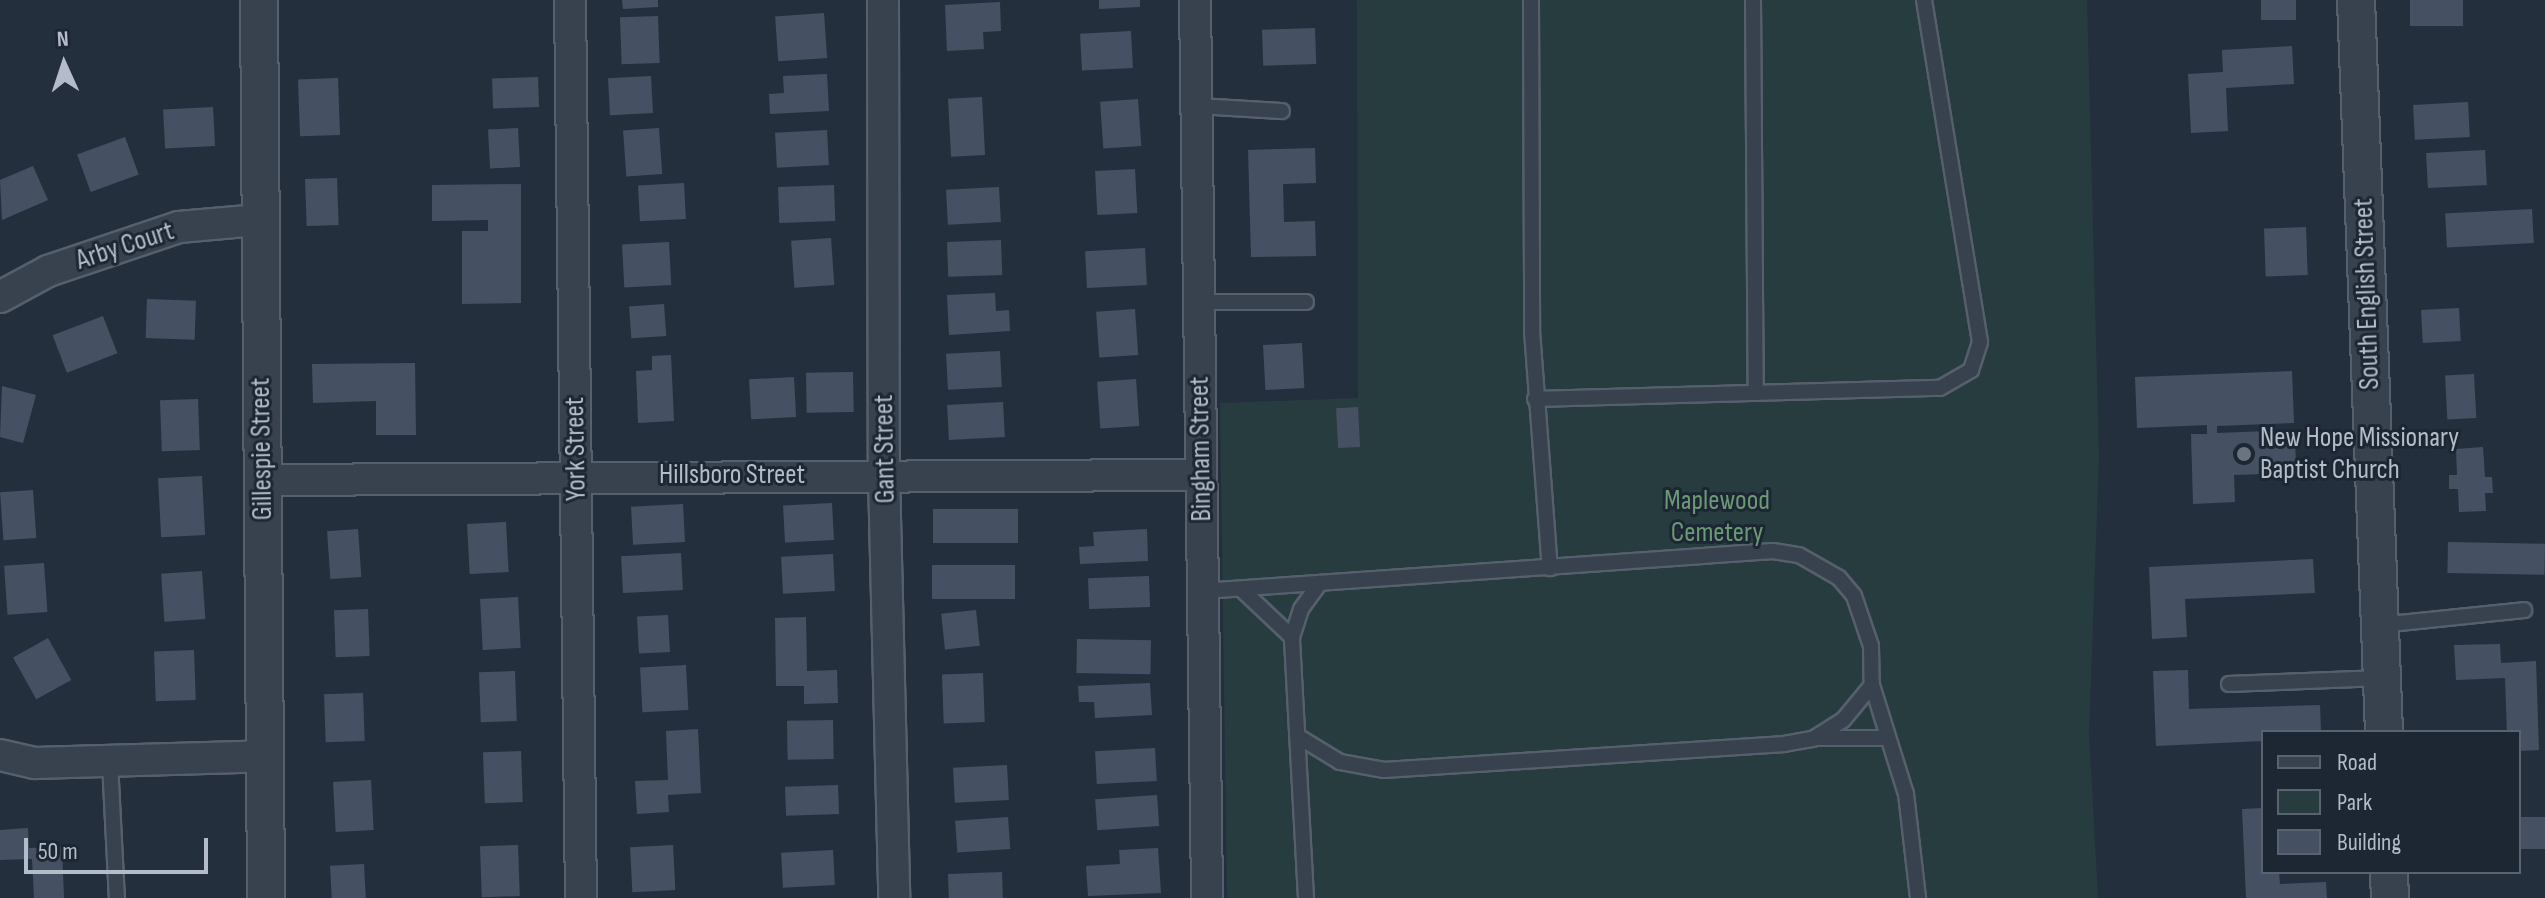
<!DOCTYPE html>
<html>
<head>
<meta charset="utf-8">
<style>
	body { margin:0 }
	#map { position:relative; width:2545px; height:898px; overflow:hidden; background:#242f3e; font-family:"Sofia Sans Condensed",sans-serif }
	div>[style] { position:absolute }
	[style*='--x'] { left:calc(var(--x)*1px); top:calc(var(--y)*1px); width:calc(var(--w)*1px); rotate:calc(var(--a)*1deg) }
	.green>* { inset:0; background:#263c3f }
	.building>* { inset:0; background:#455162; transform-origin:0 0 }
	.roads { filter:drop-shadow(2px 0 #565f6c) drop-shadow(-2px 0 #565f6c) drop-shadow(0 2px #565f6c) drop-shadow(0 -2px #565f6c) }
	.service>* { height:14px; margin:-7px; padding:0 7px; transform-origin:7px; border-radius:7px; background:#38414e }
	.minor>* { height:30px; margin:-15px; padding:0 15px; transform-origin:15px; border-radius:15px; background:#38414e }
	.tertiary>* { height:36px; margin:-18px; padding:0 18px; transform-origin:18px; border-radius:18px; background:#38414e }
	.dots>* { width:22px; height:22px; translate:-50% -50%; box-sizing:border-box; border:4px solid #1d2633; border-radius:50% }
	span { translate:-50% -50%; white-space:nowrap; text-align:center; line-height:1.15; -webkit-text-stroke:6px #1d2633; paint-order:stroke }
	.street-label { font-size:28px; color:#b4bcc9 }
	.poi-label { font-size:28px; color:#b4bcc9 }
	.left { translate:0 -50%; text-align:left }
	.park-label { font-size:28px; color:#6b9a76 }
	.legend { position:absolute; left:2261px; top:730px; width:260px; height:144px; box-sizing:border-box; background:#1d2633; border:2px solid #59626f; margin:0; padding:10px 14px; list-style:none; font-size:24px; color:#b4bcc9 }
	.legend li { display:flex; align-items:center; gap:16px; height:40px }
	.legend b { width:40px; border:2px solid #59626f }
	.north { position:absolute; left:24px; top:24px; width:80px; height:80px; -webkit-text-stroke:6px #1d2633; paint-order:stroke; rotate:357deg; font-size:22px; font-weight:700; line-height:32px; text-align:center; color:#b4bcc9 }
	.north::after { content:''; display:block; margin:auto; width:28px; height:36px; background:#b4bcc9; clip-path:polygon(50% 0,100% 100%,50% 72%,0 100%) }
	.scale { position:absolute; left:24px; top:838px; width:184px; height:36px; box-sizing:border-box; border:4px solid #b4bcc9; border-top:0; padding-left:10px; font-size:24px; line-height:28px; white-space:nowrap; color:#b4bcc9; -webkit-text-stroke:6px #1d2633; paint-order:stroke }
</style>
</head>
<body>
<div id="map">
	<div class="green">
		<i style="clip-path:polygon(1357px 0,2087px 0,2099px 456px,2089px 733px,2098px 898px,1227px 898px,1220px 403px,1358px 398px)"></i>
	</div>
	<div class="building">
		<i style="clip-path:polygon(622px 0,658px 0,658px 7px,623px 9px)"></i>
		<i style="clip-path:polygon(1099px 0,1140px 0,1140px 7px,1099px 9px)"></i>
		<i style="left:2261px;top:0;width:35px;height:20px"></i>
		<i style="left:2410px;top:0;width:53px;height:26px"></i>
		<i style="clip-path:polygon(1000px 2px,1001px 31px,983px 32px,984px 49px,947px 51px,945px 5px)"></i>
		<i style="left:824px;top:13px;width:45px;height:49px;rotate:86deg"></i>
		<i style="left:658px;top:16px;width:47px;height:38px;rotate:88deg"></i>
		<i style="left:1315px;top:28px;width:36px;height:53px;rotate:88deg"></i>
		<i style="left:1131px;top:31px;width:37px;height:51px;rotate:87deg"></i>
		<i style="clip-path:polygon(2292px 46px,2294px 84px,2226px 88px,2228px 131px,2191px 133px,2188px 74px,2223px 72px,2222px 50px)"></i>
		<i style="clip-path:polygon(827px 74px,829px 111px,770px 114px,769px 94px,784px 93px,783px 76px)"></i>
		<i style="left:651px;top:76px;width:37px;height:43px;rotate:87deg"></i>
		<i style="left:538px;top:77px;width:30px;height:46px;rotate:88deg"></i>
		<i style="left:338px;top:78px;width:57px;height:40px;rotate:88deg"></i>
		<i style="left:982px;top:97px;width:58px;height:34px;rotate:87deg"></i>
		<i style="left:1138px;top:99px;width:47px;height:38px;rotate:86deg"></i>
		<i style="left:2468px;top:102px;width:35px;height:55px;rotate:87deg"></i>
		<i style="left:213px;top:107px;width:39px;height:50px;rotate:87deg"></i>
		<i style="left:518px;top:128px;width:39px;height:30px;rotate:87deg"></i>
		<i style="left:659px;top:128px;width:46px;height:36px;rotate:86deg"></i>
		<i style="left:827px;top:130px;width:35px;height:52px;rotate:87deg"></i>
		<i style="left:125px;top:137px;width:40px;height:51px;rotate:70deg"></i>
		<i style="clip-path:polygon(1315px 148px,1316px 183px,1283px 184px,1284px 222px,1315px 221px,1316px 256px,1251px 257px,1248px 150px)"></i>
		<i style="left:2485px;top:150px;width:35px;height:59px;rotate:87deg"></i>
		<i style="clip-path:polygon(33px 166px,48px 200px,2px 220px,0 180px)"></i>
		<i style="left:1135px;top:169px;width:44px;height:40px;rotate:87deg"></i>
		<i style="left:337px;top:178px;width:47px;height:32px;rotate:88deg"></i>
		<i style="left:684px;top:183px;width:36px;height:46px;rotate:87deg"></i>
		<i style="clip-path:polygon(521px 184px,521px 303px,462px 304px,462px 231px,488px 231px,488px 220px,432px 221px,432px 185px)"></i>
		<i style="left:834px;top:185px;width:36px;height:56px;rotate:88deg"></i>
		<i style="left:999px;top:187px;width:35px;height:53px;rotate:87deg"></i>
		<i style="left:2532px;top:209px;width:34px;height:87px;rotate:87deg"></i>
		<i style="left:2306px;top:227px;width:48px;height:42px;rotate:88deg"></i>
		<i style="left:831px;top:238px;width:47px;height:40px;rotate:86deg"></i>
		<i style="left:1001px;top:240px;width:35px;height:54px;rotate:88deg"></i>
		<i style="left:669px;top:242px;width:43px;height:47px;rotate:87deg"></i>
		<i style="left:1145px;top:248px;width:37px;height:60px;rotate:87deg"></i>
		<i style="clip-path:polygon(995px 293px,996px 311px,1009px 310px,1010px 331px,949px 335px,947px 295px)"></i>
		<i style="left:147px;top:299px;width:49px;height:39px;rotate:2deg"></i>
		<i style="left:664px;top:304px;width:32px;height:35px;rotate:86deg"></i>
		<i style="left:2459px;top:308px;width:33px;height:38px;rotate:87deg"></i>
		<i style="left:1135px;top:309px;width:46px;height:39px;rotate:86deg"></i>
		<i style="left:103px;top:316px;width:40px;height:54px;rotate:69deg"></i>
		<i style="left:1302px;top:343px;width:45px;height:39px;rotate:87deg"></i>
		<i style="left:1000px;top:351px;width:36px;height:54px;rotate:87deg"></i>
		<i style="clip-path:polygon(671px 355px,674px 421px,638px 423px,636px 371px,652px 370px,652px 356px)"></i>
		<i style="clip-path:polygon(415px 363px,416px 435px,376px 435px,376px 401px,313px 403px,312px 364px)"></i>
		<i style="clip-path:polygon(2292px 371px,2294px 423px,2217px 426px,2217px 433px,2295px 430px,2296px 473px,2234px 475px,2235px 502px,2193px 504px,2191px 434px,2207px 434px,2207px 425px,2137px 428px,2135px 377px)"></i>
		<i style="left:853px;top:372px;width:40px;height:47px;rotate:89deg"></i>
		<i style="left:2474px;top:374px;width:44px;height:29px;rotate:87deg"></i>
		<i style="left:794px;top:377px;width:40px;height:45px;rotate:87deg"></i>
		<i style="left:1136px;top:379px;width:47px;height:39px;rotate:86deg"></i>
		<i style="clip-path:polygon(2px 386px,36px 395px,23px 443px,0 437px)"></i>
		<i style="left:198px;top:399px;width:51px;height:38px;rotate:88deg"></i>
		<i style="left:1003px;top:402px;width:35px;height:56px;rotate:87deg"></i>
		<i style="left:1358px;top:407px;width:40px;height:22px;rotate:87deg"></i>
		<i style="clip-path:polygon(2483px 447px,2485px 477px,2492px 477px,2493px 493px,2485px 493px,2486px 511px,2459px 512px,2458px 489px,2449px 489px,2449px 475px,2457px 475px,2456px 449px)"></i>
		<i style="left:202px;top:476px;width:59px;height:44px;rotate:87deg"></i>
		<i style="left:33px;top:490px;width:48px;height:33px;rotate:86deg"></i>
		<i style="left:832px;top:503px;width:37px;height:49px;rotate:87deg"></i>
		<i style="left:683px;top:504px;width:38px;height:52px;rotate:87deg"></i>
		<i style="left:1018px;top:509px;width:34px;height:85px;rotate:90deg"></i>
		<i style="left:506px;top:522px;width:50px;height:39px;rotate:87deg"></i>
		<i style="left:358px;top:529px;width:48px;height:31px;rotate:86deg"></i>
		<i style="clip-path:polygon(1147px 529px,1148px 561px,1080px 564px,1079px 547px,1094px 546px,1093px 532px)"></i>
		<i style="left:2448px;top:542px;width:97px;height:31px;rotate:1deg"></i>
		<i style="left:681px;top:553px;width:37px;height:60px;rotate:87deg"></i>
		<i style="left:833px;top:554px;width:37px;height:52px;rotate:87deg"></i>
		<i style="clip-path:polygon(2313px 559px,2315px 593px,2185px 599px,2187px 637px,2152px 639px,2149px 567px)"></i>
		<i style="left:44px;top:563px;width:49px;height:40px;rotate:86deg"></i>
		<i style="left:1015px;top:565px;width:34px;height:83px;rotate:90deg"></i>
		<i style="left:202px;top:571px;width:48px;height:41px;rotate:86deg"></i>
		<i style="left:1149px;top:576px;width:31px;height:61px;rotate:88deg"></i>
		<i style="left:518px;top:597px;width:51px;height:38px;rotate:87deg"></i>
		<i style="left:368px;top:609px;width:47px;height:34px;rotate:88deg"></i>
		<i style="left:976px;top:610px;width:36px;height:35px;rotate:84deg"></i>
		<i style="left:668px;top:615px;width:37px;height:31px;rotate:87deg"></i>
		<i style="clip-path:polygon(806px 617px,807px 671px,837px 670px,838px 703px,804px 704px,804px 686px,776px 686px,775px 618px)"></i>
		<i style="left:48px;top:638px;width:48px;height:40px;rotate:61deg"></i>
		<i style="left:1077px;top:639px;width:74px;height:34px;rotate:1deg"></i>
		<i style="clip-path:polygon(2500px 644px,2501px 663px,2536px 661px,2539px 750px,2519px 751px,2519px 732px,2507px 732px,2505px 678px,2456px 680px,2454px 645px)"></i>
		<i style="left:194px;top:650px;width:50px;height:40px;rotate:88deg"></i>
		<i style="left:686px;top:665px;width:45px;height:46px;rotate:87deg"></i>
		<i style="clip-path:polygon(2188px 670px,2189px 709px,2320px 705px,2321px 732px,2263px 732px,2263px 741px,2156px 746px,2153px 671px)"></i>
		<i style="left:515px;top:671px;width:50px;height:36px;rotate:88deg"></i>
		<i style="left:983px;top:673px;width:49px;height:41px;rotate:88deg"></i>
		<i style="clip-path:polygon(1150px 683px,1152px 715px,1095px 718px,1094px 702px,1079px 702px,1078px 686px)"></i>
		<i style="left:363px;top:693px;width:48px;height:39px;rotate:88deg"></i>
		<i style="left:833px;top:720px;width:39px;height:46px;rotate:89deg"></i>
		<i style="clip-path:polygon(698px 729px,701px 793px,668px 795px,669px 812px,637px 814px,635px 781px,668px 780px,666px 731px)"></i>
		<i style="left:1155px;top:748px;width:33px;height:60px;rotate:87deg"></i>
		<i style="left:521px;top:751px;width:51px;height:38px;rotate:88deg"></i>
		<i style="left:1007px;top:765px;width:35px;height:54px;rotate:87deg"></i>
		<i style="left:371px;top:780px;width:50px;height:38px;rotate:87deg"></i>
		<i style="left:838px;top:785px;width:29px;height:53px;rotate:88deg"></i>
		<i style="left:1157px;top:795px;width:31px;height:62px;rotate:86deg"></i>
		<i style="clip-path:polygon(2263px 808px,2263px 872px,2279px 872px,2280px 884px,2326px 882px,2327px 898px,2246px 898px,2242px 809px)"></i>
		<i style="left:1008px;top:817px;width:32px;height:53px;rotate:86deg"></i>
		<i style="left:2519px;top:817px;width:26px;height:32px"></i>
		<i style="clip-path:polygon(28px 828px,29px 848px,62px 847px,64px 898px,34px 898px,32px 859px,0 860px,0 830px)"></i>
		<i style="left:518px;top:845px;width:51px;height:38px;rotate:88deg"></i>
		<i style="left:673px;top:845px;width:45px;height:43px;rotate:87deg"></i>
		<i style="clip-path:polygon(1158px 848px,1161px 893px,1088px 896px,1086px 866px,1120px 864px,1119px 850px)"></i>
		<i style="left:833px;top:850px;width:35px;height:52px;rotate:87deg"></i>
		<i style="left:364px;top:864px;width:34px;height:34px;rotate:87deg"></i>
		<i style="left:1002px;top:872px;width:26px;height:54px;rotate:88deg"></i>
	</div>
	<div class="roads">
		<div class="service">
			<i style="--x:1531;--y:0;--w:331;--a:89.8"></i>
			<i style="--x:1532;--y:331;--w:238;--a:85.7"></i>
			<i style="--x:1753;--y:0;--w:393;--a:89.6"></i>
			<i style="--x:1197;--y:106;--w:85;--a:3.4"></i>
			<i style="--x:1199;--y:302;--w:107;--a:0"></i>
			<i style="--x:1535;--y:399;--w:405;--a:-1.6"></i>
			<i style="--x:1940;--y:388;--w:36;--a:-30"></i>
			<i style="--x:1971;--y:370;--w:29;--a:-72"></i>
			<i style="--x:1980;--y:342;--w:347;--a:-99.3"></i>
			<i style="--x:1241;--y:589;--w:70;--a:43.3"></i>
			<i style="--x:1203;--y:591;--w:571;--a:-4.01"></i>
			<i style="--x:1773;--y:551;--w:26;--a:9"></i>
			<i style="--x:1799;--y:555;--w:46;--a:29.9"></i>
			<i style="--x:1839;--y:578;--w:23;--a:50"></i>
			<i style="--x:1854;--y:596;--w:53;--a:71.2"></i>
			<i style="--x:1871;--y:646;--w:39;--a:89"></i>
			<i style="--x:1872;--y:685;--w:45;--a:129.6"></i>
			<i style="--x:1843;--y:720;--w:36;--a:148"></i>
			<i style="--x:1812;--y:739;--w:27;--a:170"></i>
			<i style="--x:1785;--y:744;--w:402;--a:176.3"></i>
			<i style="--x:1384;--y:770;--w:45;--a:-169.7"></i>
			<i style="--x:1340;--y:762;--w:50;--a:-148.8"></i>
			<i style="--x:2380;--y:625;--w:145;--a:-5.9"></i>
			<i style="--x:2229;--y:684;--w:153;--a:-2.2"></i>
			<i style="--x:1872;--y:685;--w:114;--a:72.7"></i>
			<i style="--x:1906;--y:794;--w:105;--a:83.4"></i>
			<i style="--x:1817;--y:738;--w:69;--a:0"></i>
			<i style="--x:110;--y:762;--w:136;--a:87.1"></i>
			<i style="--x:1306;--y:898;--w:261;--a:-93.1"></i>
			<i style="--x:1292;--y:637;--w:29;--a:-72"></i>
			<i style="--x:1301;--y:609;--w:32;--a:-54"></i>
		</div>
		<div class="minor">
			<i style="--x:570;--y:0;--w:898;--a:89.3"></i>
			<i style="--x:883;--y:0;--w:476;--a:89.9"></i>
			<i style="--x:884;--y:476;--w:422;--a:88.6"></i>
			<i style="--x:1195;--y:0;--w:898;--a:89.23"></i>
			<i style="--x:0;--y:297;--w:55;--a:-28.4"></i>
			<i style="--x:48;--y:271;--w:138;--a:-18.6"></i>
			<i style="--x:179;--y:227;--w:78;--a:-5.1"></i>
			<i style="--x:262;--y:480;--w:939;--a:-0.31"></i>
			<i style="--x:0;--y:755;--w:36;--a:13"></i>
			<i style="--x:35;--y:763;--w:231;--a:-1.7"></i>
		</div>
		<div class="tertiary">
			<i style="--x:259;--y:0;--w:898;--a:89.55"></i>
			<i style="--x:2356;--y:0;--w:733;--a:87.81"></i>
			<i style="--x:2389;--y:872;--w:26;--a:88"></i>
		</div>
	</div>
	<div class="dots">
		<i style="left:2244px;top:454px;background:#6b7280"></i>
	</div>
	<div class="street-label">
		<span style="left:125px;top:246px;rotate:-18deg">Arby Court</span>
		<span style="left:2367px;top:294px;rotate:-92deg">South English Street</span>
		<span style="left:262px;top:449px;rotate:-91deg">Gillespie Street</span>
		<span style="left:576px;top:449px;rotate:-91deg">York Street</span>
		<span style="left:885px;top:449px;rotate:-91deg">Gant Street</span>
		<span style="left:1201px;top:449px;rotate:-91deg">Bingham Street</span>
		<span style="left:732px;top:475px">Hillsboro Street</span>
	</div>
	<div class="poi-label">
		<span class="left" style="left:2260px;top:454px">New Hope Missionary<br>Baptist Church</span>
	</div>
	<div class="park-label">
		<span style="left:1717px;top:517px">Maplewood<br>Cemetery</span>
	</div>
	<ul class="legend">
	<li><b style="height:10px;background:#38414e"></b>Road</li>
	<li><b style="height:22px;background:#263c3f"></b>Park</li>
	<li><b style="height:22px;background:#455162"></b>Building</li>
	</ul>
	<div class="north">N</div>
	<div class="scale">50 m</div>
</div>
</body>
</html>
